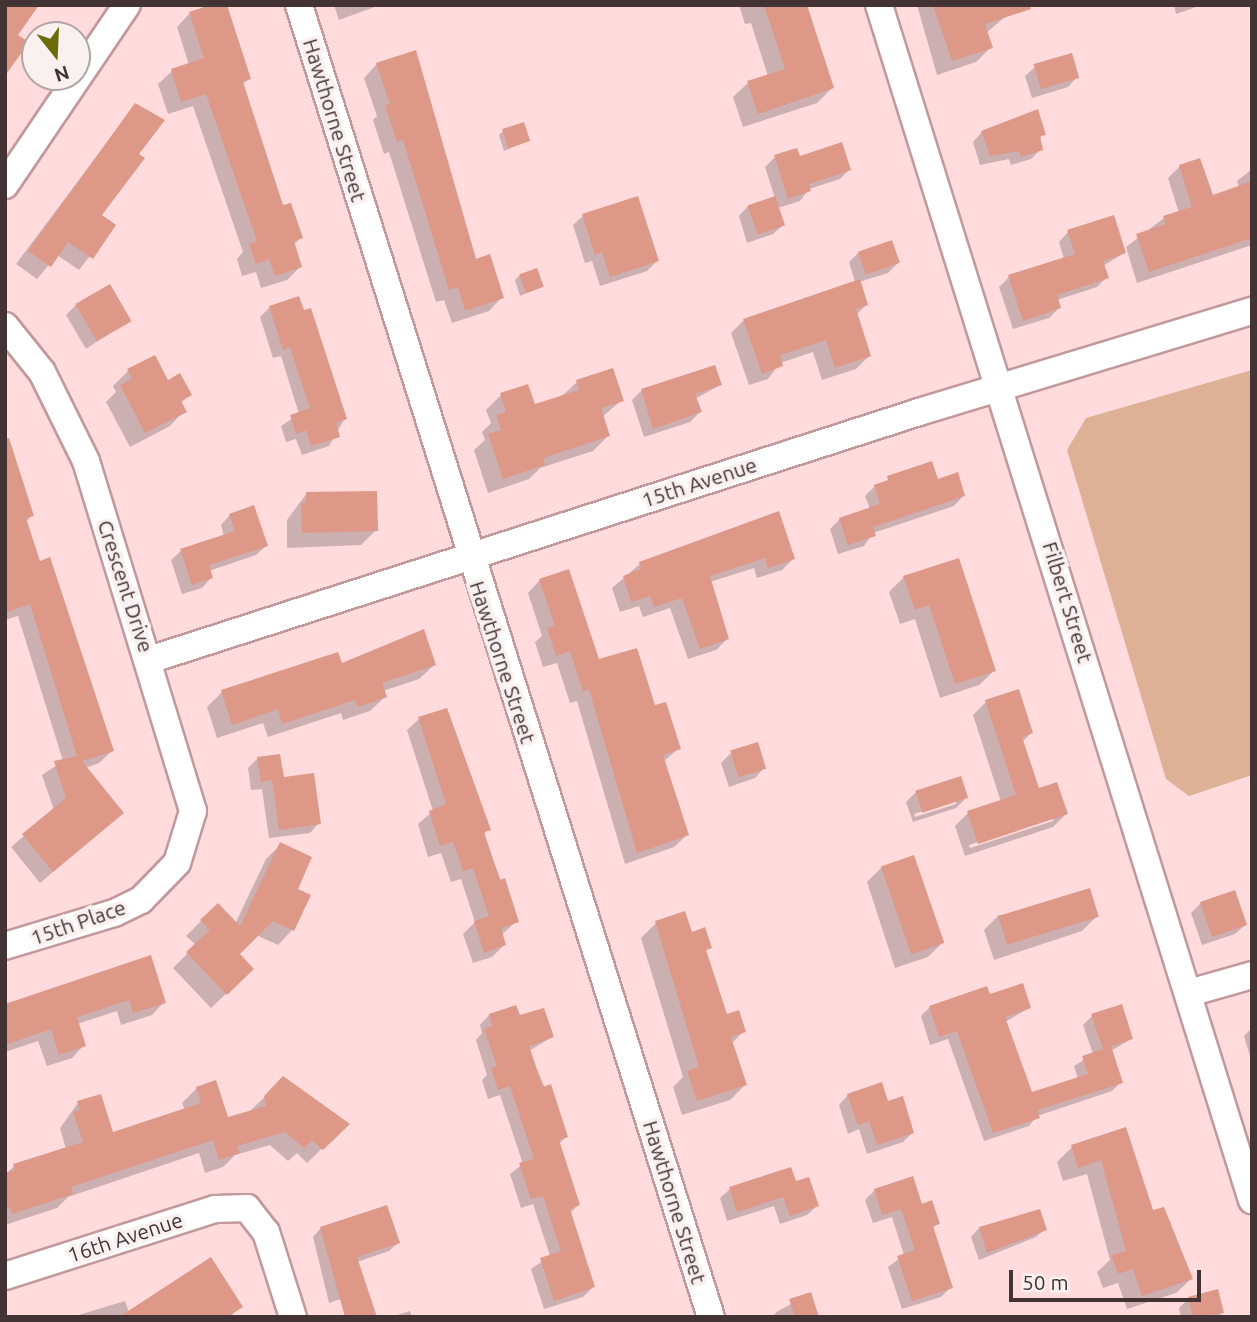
<!DOCTYPE html>
<html>
<head>
<meta charset="utf-8">
<style>
	body { margin:0 }
	#map { position:relative; width:1257px; height:1322px; overflow:hidden; background:#ffdbdd; font-family:Ubuntu,sans-serif }
	div>[style] { position:absolute }
	[style*='--x'] { left:calc(var(--x)*1px); top:calc(var(--y)*1px); width:calc(var(--w)*1px); rotate:calc(var(--a)*1deg) }
	.green>* { inset:0; background:#deb196 }
	.shadow>* { inset:0; background:#0003 }
	.building>* { inset:0; background:#de9888; transform-origin:0 0 }
	.roads { filter:drop-shadow(2px 0 #c2989b) drop-shadow(-2px 0 #c2989b) drop-shadow(0 2px #c2989b) drop-shadow(0 -2px #c2989b) }
	.minor>* { height:26px; margin:-13px; padding:0 13px; transform-origin:13px; border-radius:13px; background:#fff }
	span { translate:-50% -50%; white-space:nowrap; text-align:center; line-height:1.15; -webkit-text-stroke:7px #f9f0f0; paint-order:stroke }
	.street-label { font-size:21px; color:#443334 }
	.frame { position:absolute; inset:0; border:7px solid #443334; pointer-events:none }
	.north { position:absolute; left:21px; top:21px; width:70px; height:70px; box-sizing:border-box; background:#f9f0f0; border:2px solid #b1a4a5; border-radius:50%; rotate:162deg; font-size:19px; font-weight:700; line-height:28px; text-align:center; color:#443334 }
	.north::after { content:''; display:block; margin:auto; width:24px; height:32px; background:#6c6b09; clip-path:polygon(50% 0,100% 100%,50% 72%,0 100%) }
	.scale { position:absolute; left:1009px; top:1270px; width:192px; height:32px; box-sizing:border-box; border:4px solid #443334; border-top:0; padding-left:9px; font-size:21px; line-height:24px; white-space:nowrap; color:#443334; -webkit-text-stroke:5px #f9f0f0; paint-order:stroke }
</style>
</head>
<body>
<div id="map">
	<div class="green">
		<i style="clip-path:polygon(1252px 370px,1252px 775px,1189px 796px,1166px 779px,1067px 450px,1086px 418px)"></i>
	</div>
	<div class="shadow">
		<i style="clip-path:polygon(334px 5px,380px 5px,339px 20px)"></i>
		<i style="clip-path:polygon(739px 5px,804px 5px,832px 88px,817px 103px,743px 127px,733px 97px,748px 83px,768px 76px,751px 23px,745px 24px)"></i>
		<i style="clip-path:polygon(917px 5px,1001px 5px,1005px 17px,986px 33px,991px 47px,976px 62px,937px 75px)"></i>
		<i style="clip-path:polygon(1174px 5px,1202px 5px,1176px 14px)"></i>
		<i style="clip-path:polygon(190px 13px,249px 78px,242px 85px,282px 207px,301px 238px,293px 245px,300px 267px,287px 280px,261px 288px,256px 272px,242px 276px,237px 259px,243px 252px,193px 106px,168px 114px,158px 84px,172px 71px,189px 65px,177px 27px)"></i>
		<i style="clip-path:polygon(377px 64px,474px 261px,502px 297px,489px 311px,452px 323px,444px 300px,436px 302px,389px 152px,384px 154px,373px 120px,377px 116px,364px 78px)"></i>
		<i style="clip-path:polygon(1035px 67px,1077px 77px,1068px 87px,1032px 98px,1025px 76px)"></i>
		<i style="clip-path:polygon(135px 105px,100px 215px,114px 225px,79px 270px,57px 255px,37px 279px,16px 264px)"></i>
		<i style="clip-path:polygon(503px 131px,528px 141px,504px 151px,499px 135px)"></i>
		<i style="clip-path:polygon(982px 132px,1044px 134px,1039px 139px,1041px 149px,1031px 159px,1011px 165px,1009px 159px,980px 165px,973px 142px)"></i>
		<i style="clip-path:polygon(775px 157px,849px 170px,840px 179px,809px 189px,800px 201px,778px 208px,783px 225px,773px 234px,747px 243px,739px 216px,748px 206px,775px 198px,765px 167px)"></i>
		<i style="clip-path:polygon(1180px 166px,1211px 197px,1239px 188px,1237px 181px,1252px 169px,1252px 245px,1137px 283px,1126px 247px,1164px 218px,1179px 213px,1168px 178px)"></i>
		<i style="clip-path:polygon(583px 216px,657px 261px,647px 271px,600px 286px,592px 261px,585px 263px,573px 225px)"></i>
		<i style="clip-path:polygon(1068px 232px,1124px 253px,1103px 266px,1107px 277px,1097px 287px,1057px 300px,1059px 308px,1049px 318px,1013px 329px,999px 287px,1009px 277px,1064px 259px,1059px 242px)"></i>
		<i style="clip-path:polygon(859px 252px,898px 263px,888px 273px,859px 282px,866px 305px,856px 315px,869px 356px,856px 369px,822px 380px,813px 352px,780px 363px,768px 379px,749px 385px,731px 333px,744px 320px,855px 282px,849px 262px)"></i>
		<i style="clip-path:polygon(520px 275px,542px 286px,520px 296px,515px 280px)"></i>
		<i style="clip-path:polygon(76px 305px,129px 320px,86px 349px,66px 315px)"></i>
		<i style="clip-path:polygon(270px 307px,345px 418px,329px 446px,302px 455px,296px 439px,286px 442px,281px 426px,299px 414px,281px 356px,273px 358px,260px 317px)"></i>
		<i style="clip-path:polygon(128px 371px,189px 395px,180px 404px,184px 411px,170px 426px,130px 447px,106px 402px,116px 392px,113px 386px)"></i>
		<i style="clip-path:polygon(577px 382px,622px 400px,602px 417px,608px 436px,593px 451px,540px 468px,529px 479px,488px 493px,474px 450px,485px 440px,482px 432px,491px 423px,486px 410px,501px 395px,534px 407px,562px 396px)"></i>
		<i style="clip-path:polygon(720px 385px,695px 399px,700px 412px,690px 422px,644px 437px,632px 400px,642px 390px)"></i>
		<i style="clip-path:polygon(5px 447px,32px 515px,26px 522px,39px 563px,112px 751px,99px 763px,85px 768px,122px 813px,40px 883px,11px 847px,54px 810px,42px 775px,63px 761px,18px 616px,5px 620px)"></i>
		<i style="clip-path:polygon(936px 481px,963px 496px,954px 506px,873px 533px,864px 546px,838px 554px,830px 529px,840px 519px,870px 509px,865px 496px,875px 486px)"></i>
		<i style="clip-path:polygon(307px 493px,376px 530px,361px 545px,287px 548px,287px 520px)"></i>
		<i style="clip-path:polygon(778px 513px,793px 559px,782px 570px,757px 578px,754px 568px,710px 582px,727px 639px,716px 650px,688px 659px,670px 608px,643px 617px,639px 606px,620px 612px,612px 588px,640px 564px)"></i>
		<i style="clip-path:polygon(230px 515px,266px 546px,256px 555px,209px 571px,211px 578px,202px 588px,182px 594px,171px 560px,181px 551px,224px 536px,221px 525px)"></i>
		<i style="clip-path:polygon(904px 577px,994px 671px,979px 685px,940px 698px,915px 619px,900px 624px,889px 592px)"></i>
		<i style="clip-path:polygon(540px 580px,598px 661px,654px 708px,679px 748px,663px 762px,687px 835px,674px 847px,625px 864px,577px 701px,570px 703px,557px 663px,543px 667px,535px 642px,542px 636px,528px 593px)"></i>
		<i style="clip-path:polygon(423px 631px,434px 665px,419px 679px,383px 691px,385px 697px,370px 711px,343px 720px,341px 713px,268px 737px,263px 723px,217px 738px,207px 707px,222px 692px,340px 666px)"></i>
		<i style="clip-path:polygon(evenodd,986px 702px,1031px 733px,1022px 742px,1038px 790px,1066px 814px,1053px 827px,965px 856px,955px 826px,968px 813px,1001px 802px,973px 715px,986px 702px,1053px 817px,1053px 821px,970px 848px,969px 845px,1053px 817px)"></i>
		<i style="clip-path:polygon(419px 719px,489px 829px,483px 835px,517px 921px,501px 935px,504px 945px,492px 957px,473px 963px,463px 934px,475px 922px,461px 879px,451px 882px,441px 853px,428px 857px,418px 824px,433px 811px,407px 730px)"></i>
		<i style="clip-path:polygon(731px 753px,764px 768px,755px 778px,729px 787px,721px 763px)"></i>
		<i style="clip-path:polygon(258px 758px,319px 823px,310px 833px,269px 838px,262px 789px,251px 790px,248px 768px)"></i>
		<i style="clip-path:polygon(evenodd,916px 792px,966px 798px,956px 808px,913px 822px,906px 802px,916px 792px,956px 800px,956px 804px,915px 817px,914px 814px,956px 800px)"></i>
		<i style="clip-path:polygon(281px 844px,295px 890px,309px 896px,292px 930px,278px 945px,256px 935px,238px 954px,252px 969px,211px 1008px,173px 968px,196px 945px,186px 936px,201px 921px,235px 924px,266px 859px)"></i>
		<i style="clip-path:polygon(882px 867px,943px 942px,928px 957px,895px 968px,867px 882px)"></i>
		<i style="clip-path:polygon(1201px 903px,1245px 925px,1235px 934px,1202px 945px,1191px 913px)"></i>
		<i style="clip-path:polygon(999px 915px,1097px 916px,1082px 931px,994px 960px,984px 930px)"></i>
		<i style="clip-path:polygon(656px 923px,691px 934px,710px 947px,705px 952px,726px 1016px,744px 1031px,731px 1044px,745px 1085px,730px 1100px,682px 1115px,673px 1087px,683px 1077px,641px 938px)"></i>
		<i style="clip-path:polygon(150px 957px,164px 1002px,152px 1015px,121px 1025px,117px 1011px,77px 1024px,84px 1045px,72px 1058px,47px 1066px,38px 1041px,5px 1052px,5px 1005px)"></i>
		<i style="clip-path:polygon(989px 996px,1029px 1008px,1005px 1022px,1030px 1095px,1078px 1079px,1074px 1066px,1093px 1054px,1083px 1025px,1092px 1016px,1131px 1039px,1111px 1051px,1121px 1082px,1112px 1091px,1037px 1116px,1029px 1126px,984px 1141px,948px 1039px,930px 1045px,921px 1016px,930px 1007px)"></i>
		<i style="clip-path:polygon(489px 1015px,519px 1018px,552px 1037px,529px 1051px,566px 1137px,559px 1144px,578px 1205px,569px 1214px,593px 1287px,583px 1297px,544px 1309px,531px 1269px,550px 1256px,533px 1204px,521px 1208px,510px 1174px,523px 1164px,500px 1095px,488px 1099px,482px 1080px,487px 1075px,476px 1040px,482px 1033px,480px 1025px)"></i>
		<i style="clip-path:polygon(1252px 1028px,1252px 1063px,1244px 1036px)"></i>
		<i style="clip-path:polygon(283px 1079px,347px 1124px,307px 1163px,297px 1153px,288px 1161px,270px 1145px,235px 1155px,223px 1167px,205px 1173px,199px 1153px,68px 1197px,57px 1208px,5px 1225px,5px 1175px,14px 1166px,66px 1149px,60px 1128px,78px 1103px,112px 1134px,185px 1110px,182px 1103px,197px 1088px,227px 1119px,249px 1112px)"></i>
		<i style="clip-path:polygon(848px 1095px,886px 1103px,912px 1133px,903px 1142px,867px 1154px,859px 1129px,848px 1134px,839px 1105px)"></i>
		<i style="clip-path:polygon(1125px 1130px,1152px 1213px,1191px 1279px,1176px 1293px,1127px 1309px,1118px 1283px,1103px 1288px,1097px 1272px,1110px 1260px,1087px 1174px,1063px 1181px,1057px 1162px,1072px 1147px)"></i>
		<i style="clip-path:polygon(795px 1184px,817px 1206px,807px 1215px,780px 1224px,774px 1206px,727px 1221px,720px 1198px,730px 1189px)"></i>
		<i style="clip-path:polygon(875px 1190px,921px 1206px,938px 1223px,932px 1229px,951px 1287px,941px 1297px,902px 1309px,888px 1267px,904px 1255px,892px 1217px,873px 1223px,865px 1200px)"></i>
		<i style="clip-path:polygon(321px 1228px,398px 1243px,389px 1251px,357px 1262px,356px 1294px,329px 1303px,313px 1237px)"></i>
		<i style="clip-path:polygon(979px 1228px,1045px 1229px,1036px 1237px,979px 1260px,971px 1237px)"></i>
		<i style="clip-path:polygon(810px 1294px,818px 1317px,772px 1317px,778px 1311px)"></i>
		<i style="clip-path:polygon(1189px 1298px,1222px 1313px,1218px 1317px,1181px 1317px,1179px 1308px)"></i>
		<i style="clip-path:polygon(125px 1301px,129px 1312px,240px 1306px,230px 1317px,72px 1317px)"></i>
		<i style="clip-path:polygon(410px 1311px,412px 1317px,391px 1317px)"></i>
	</div>
	<div class="building">
		<i style="clip-path:polygon(5px 5px,39px 5px,18px 35px,29px 42px,5px 76px)"></i>
		<i style="clip-path:polygon(210px 5px,227px 5px,251px 79px,243px 82px,283px 205px,291px 203px,303px 238px,294px 241px,302px 267px,275px 276px,269px 259px,256px 264px,249px 244px,257px 241px,206px 94px,181px 102px,171px 69px,204px 58px,189px 12px)"></i>
		<i style="clip-path:polygon(764px 5px,807px 5px,834px 88px,758px 114px,747px 81px,785px 69px)"></i>
		<i style="clip-path:polygon(933px 5px,1030px 5px,1031px 9px,985px 24px,993px 48px,952px 61px)"></i>
		<i style="clip-path:polygon(416px 50px,476px 259px,490px 254px,504px 298px,465px 311px,458px 287px,449px 290px,403px 140px,397px 142px,385px 105px,390px 104px,376px 63px)"></i>
		<i style="left:1072px;top:53px;width:26px;height:40px;rotate:74deg"></i>
		<i style="clip-path:polygon(135px 103px,165px 120px,139px 154px,145px 158px,102px 215px,116px 225px,93px 259px,68px 242px,51px 267px,28px 251px)"></i>
		<i style="clip-path:polygon(1038px 109px,1046px 135px,1040px 136px,1043px 150px,1021px 157px,1019px 151px,990px 156px,981px 131px)"></i>
		<i style="left:524px;top:122px;width:20px;height:23px;rotate:72deg"></i>
		<i style="clip-path:polygon(842px 142px,851px 170px,809px 184px,811px 191px,788px 199px,774px 155px,797px 148px,800px 156px)"></i>
		<i style="clip-path:polygon(1200px 158px,1213px 195px,1252px 181px,1252px 238px,1149px 272px,1136px 234px,1166px 224px,1163px 216px,1192px 207px,1179px 165px)"></i>
		<i style="clip-path:polygon(638px 196px,659px 261px,610px 277px,602px 252px,595px 255px,582px 214px)"></i>
		<i style="left:775px;top:196px;width:31px;height:29px;rotate:71deg"></i>
		<i style="clip-path:polygon(1114px 215px,1126px 253px,1103px 261px,1109px 278px,1057px 295px,1061px 308px,1023px 321px,1008px 275px,1075px 254px,1067px 230px)"></i>
		<i style="left:892px;top:240px;width:24px;height:36px;rotate:71deg"></i>
		<i style="left:537px;top:268px;width:20px;height:19px;rotate:70deg"></i>
		<i style="clip-path:polygon(860px 279px,868px 305px,856px 309px,871px 356px,835px 368px,826px 340px,780px 355px,783px 366px,762px 374px,743px 319px)"></i>
		<i style="left:110px;top:284px;width:43px;height:40px;rotate:60deg"></i>
		<i style="clip-path:polygon(299px 296px,304px 310px,311px 308px,347px 419px,336px 423px,340px 437px,311px 446px,306px 430px,296px 434px,290px 415px,310px 408px,290px 347px,283px 350px,269px 306px)"></i>
		<i style="clip-path:polygon(155px 355px,168px 380px,180px 373px,192px 395px,181px 401px,187px 412px,145px 433px,120px 385px,132px 379px,127px 369px)"></i>
		<i style="clip-path:polygon(715px 365px,722px 385px,695px 394px,702px 412px,653px 429px,641px 389px)"></i>
		<i style="clip-path:polygon(613px 368px,624px 401px,601px 408px,610px 436px,543px 458px,545px 465px,503px 479px,488px 434px,501px 430px,496px 415px,506px 412px,500px 393px,528px 384px,535px 404px,579px 390px,576px 380px)"></i>
		<i style="clip-path:polygon(9px 438px,34px 516px,26px 518px,40px 561px,50px 557px,114px 751px,82px 761px,124px 813px,53px 872px,22px 834px,66px 798px,54px 761px,77px 756px,30px 604px,5px 613px,5px 439px)"></i>
		<i style="clip-path:polygon(932px 461px,938px 479px,958px 472px,965px 496px,873px 527px,876px 536px,848px 545px,839px 518px,880px 504px,874px 485px,888px 480px,887px 476px)"></i>
		<i style="clip-path:polygon(377px 491px,378px 531px,302px 533px,301px 503px,306px 503px,306px 492px)"></i>
		<i style="clip-path:polygon(254px 505px,268px 546px,209px 565px,213px 578px,192px 585px,180px 549px,235px 531px,229px 514px)"></i>
		<i style="clip-path:polygon(779px 511px,795px 559px,768px 568px,765px 558px,710px 576px,729px 639px,700px 649px,682px 598px,654px 607px,650px 596px,631px 602px,623px 576px,641px 569px,639px 562px)"></i>
		<i style="clip-path:polygon(959px 558px,996px 671px,955px 684px,929px 605px,915px 610px,903px 576px)"></i>
		<i style="clip-path:polygon(569px 569px,599px 659px,637px 648px,655px 705px,666px 702px,681px 749px,663px 755px,689px 835px,637px 853px,589px 689px,583px 691px,570px 651px,556px 656px,547px 628px,555px 626px,539px 579px)"></i>
		<i style="clip-path:polygon(424px 629px,436px 665px,382px 683px,387px 697px,358px 707px,355px 700px,282px 724px,278px 709px,232px 725px,221px 690px,338px 652px,342px 663px)"></i>
		<i style="clip-path:polygon(1019px 689px,1033px 733px,1022px 737px,1039px 788px,1057px 782px,1068px 814px,978px 844px,967px 811px,1016px 795px,985px 700px)"></i>
		<i style="clip-path:polygon(447px 708px,491px 830px,484px 832px,500px 880px,505px 878px,519px 922px,501px 928px,506px 945px,484px 953px,474px 921px,489px 916px,473px 868px,463px 871px,453px 842px,440px 846px,429px 811px,446px 804px,418px 717px)"></i>
		<i style="left:758px;top:742px;width:28px;height:29px;rotate:73deg"></i>
		<i style="clip-path:polygon(280px 754px,284px 777px,314px 773px,321px 824px,279px 830px,272px 780px,261px 782px,257px 757px)"></i>
		<i style="left:961px;top:776px;width:23px;height:48px;rotate:72deg"></i>
		<i style="clip-path:polygon(280px 842px,312px 857px,298px 889px,311px 895px,294px 931px,273px 921px,240px 954px,254px 969px,227px 995px,186px 952px,210px 930px,200px 920px,218px 903px,240px 926px)"></i>
		<i style="left:914px;top:855px;width:93px;height:35px;rotate:71deg"></i>
		<i style="left:1090px;top:888px;width:30px;height:96px;rotate:73deg"></i>
		<i style="left:1235px;top:890px;width:37px;height:37px;rotate:71deg"></i>
		<i style="clip-path:polygon(685px 911px,692px 932px,705px 927px,712px 948px,706px 950px,727px 1014px,739px 1010px,746px 1032px,731px 1037px,747px 1085px,697px 1101px,687px 1071px,699px 1067px,655px 921px)"></i>
		<i style="clip-path:polygon(151px 955px,166px 1003px,133px 1013px,129px 1000px,77px 1017px,86px 1046px,59px 1055px,51px 1029px,5px 1045px,5px 1004px)"></i>
		<i style="clip-path:polygon(1023px 983px,1031px 1008px,1005px 1017px,1032px 1092px,1088px 1074px,1082px 1056px,1103px 1049px,1091px 1014px,1122px 1004px,1133px 1039px,1111px 1046px,1123px 1083px,1037px 1110px,1040px 1118px,993px 1133px,957px 1031px,939px 1037px,929px 1006px,987px 986px,990px 994px)"></i>
		<i style="clip-path:polygon(516px 1005px,520px 1015px,544px 1008px,554px 1037px,529px 1046px,543px 1087px,551px 1084px,568px 1137px,559px 1140px,580px 1205px,570px 1209px,595px 1287px,554px 1301px,540px 1258px,561px 1251px,543px 1196px,531px 1199px,519px 1163px,534px 1159px,510px 1086px,498px 1090px,491px 1068px,497px 1066px,484px 1029px,492px 1026px,489px 1014px)"></i>
		<i style="clip-path:polygon(283px 1076px,350px 1124px,323px 1150px,312px 1140px,304px 1148px,285px 1132px,237px 1146px,240px 1153px,219px 1160px,213px 1140px,71px 1187px,73px 1194px,12px 1214px,10px 1207px,5px 1208px,5px 1173px,15px 1170px,13px 1164px,83px 1142px,73px 1112px,80px 1110px,77px 1101px,101px 1094px,113px 1132px,201px 1103px,196px 1087px,216px 1080px,228px 1117px,266px 1106px,264px 1096px)"></i>
		<i style="clip-path:polygon(882px 1082px,888px 1101px,903px 1096px,914px 1133px,877px 1145px,869px 1121px,858px 1125px,847px 1094px)"></i>
		<i style="clip-path:polygon(1126px 1127px,1153px 1210px,1164px 1207px,1193px 1279px,1142px 1296px,1133px 1269px,1118px 1274px,1111px 1255px,1126px 1251px,1101px 1160px,1078px 1168px,1071px 1145px)"></i>
		<i style="clip-path:polygon(791px 1167px,796px 1181px,809px 1177px,819px 1206px,790px 1216px,783px 1197px,737px 1212px,729px 1187px)"></i>
		<i style="clip-path:polygon(913px 1176px,922px 1204px,932px 1200px,940px 1224px,933px 1226px,953px 1288px,912px 1301px,897px 1256px,915px 1250px,901px 1209px,882px 1215px,874px 1189px)"></i>
		<i style="clip-path:polygon(387px 1205px,400px 1243px,357px 1257px,377px 1317px,345px 1317px,320px 1227px)"></i>
		<i style="clip-path:polygon(1040px 1209px,1047px 1230px,987px 1253px,979px 1227px)"></i>
		<i style="clip-path:polygon(211px 1257px,243px 1307px,227px 1317px,119px 1317px)"></i>
		<i style="clip-path:polygon(1218px 1289px,1224px 1313px,1193px 1317px,1188px 1297px)"></i>
		<i style="clip-path:polygon(811px 1292px,819px 1317px,795px 1317px,789px 1299px)"></i>
	</div>
	<div class="roads">
		<div class="minor">
			<i style="--x:299;--y:5;--w:1375;--a:72.57"></i>
			<i style="--x:879;--y:5;--w:1252;--a:72.67"></i>
			<i style="--x:5;--y:185;--w:217;--a:-55.9"></i>
			<i style="--x:5;--y:326;--w:59;--a:51.2"></i>
			<i style="--x:42;--y:372;--w:99;--a:63.7"></i>
			<i style="--x:86;--y:461;--w:366;--a:73"></i>
			<i style="--x:193;--y:811;--w:54;--a:107.1"></i>
			<i style="--x:177;--y:863;--w:52;--a:134.2"></i>
			<i style="--x:141;--y:900;--w:30;--a:154"></i>
			<i style="--x:114;--y:913;--w:114;--a:163.2"></i>
			<i style="--x:149;--y:660;--w:809;--a:-17.85"></i>
			<i style="--x:919;--y:412;--w:348;--a:-16.9"></i>
			<i style="--x:1189;--y:993;--w:66;--a:-15.9"></i>
			<i style="--x:5;--y:1276;--w:220;--a:-17.7"></i>
			<i style="--x:215;--y:1209;--w:32;--a:-2"></i>
			<i style="--x:247;--y:1208;--w:31;--a:52"></i>
			<i style="--x:266;--y:1232;--w:89;--a:72.4"></i>
		</div>
	</div>
	<div class="street-label">
		<span style="left:335px;top:120px;rotate:73deg">Hawthorne Street</span>
		<span style="left:699px;top:482px;rotate:-18deg">15th Avenue</span>
		<span style="left:126px;top:586px;rotate:72deg">Crescent Drive</span>
		<span style="left:1068px;top:602px;rotate:73deg">Filbert Street</span>
		<span style="left:503px;top:662px;rotate:72deg">Hawthorne Street</span>
		<span style="left:78px;top:922px;rotate:-19deg">15th Place</span>
		<span style="left:675px;top:1202px;rotate:73deg">Hawthorne Street</span>
		<span style="left:125px;top:1237px;rotate:-18deg">16th Avenue</span>
	</div>
	<div class="frame"></div>
	<div class="north">N</div>
	<div class="scale">50 m</div>
</div>
</body>
</html>
